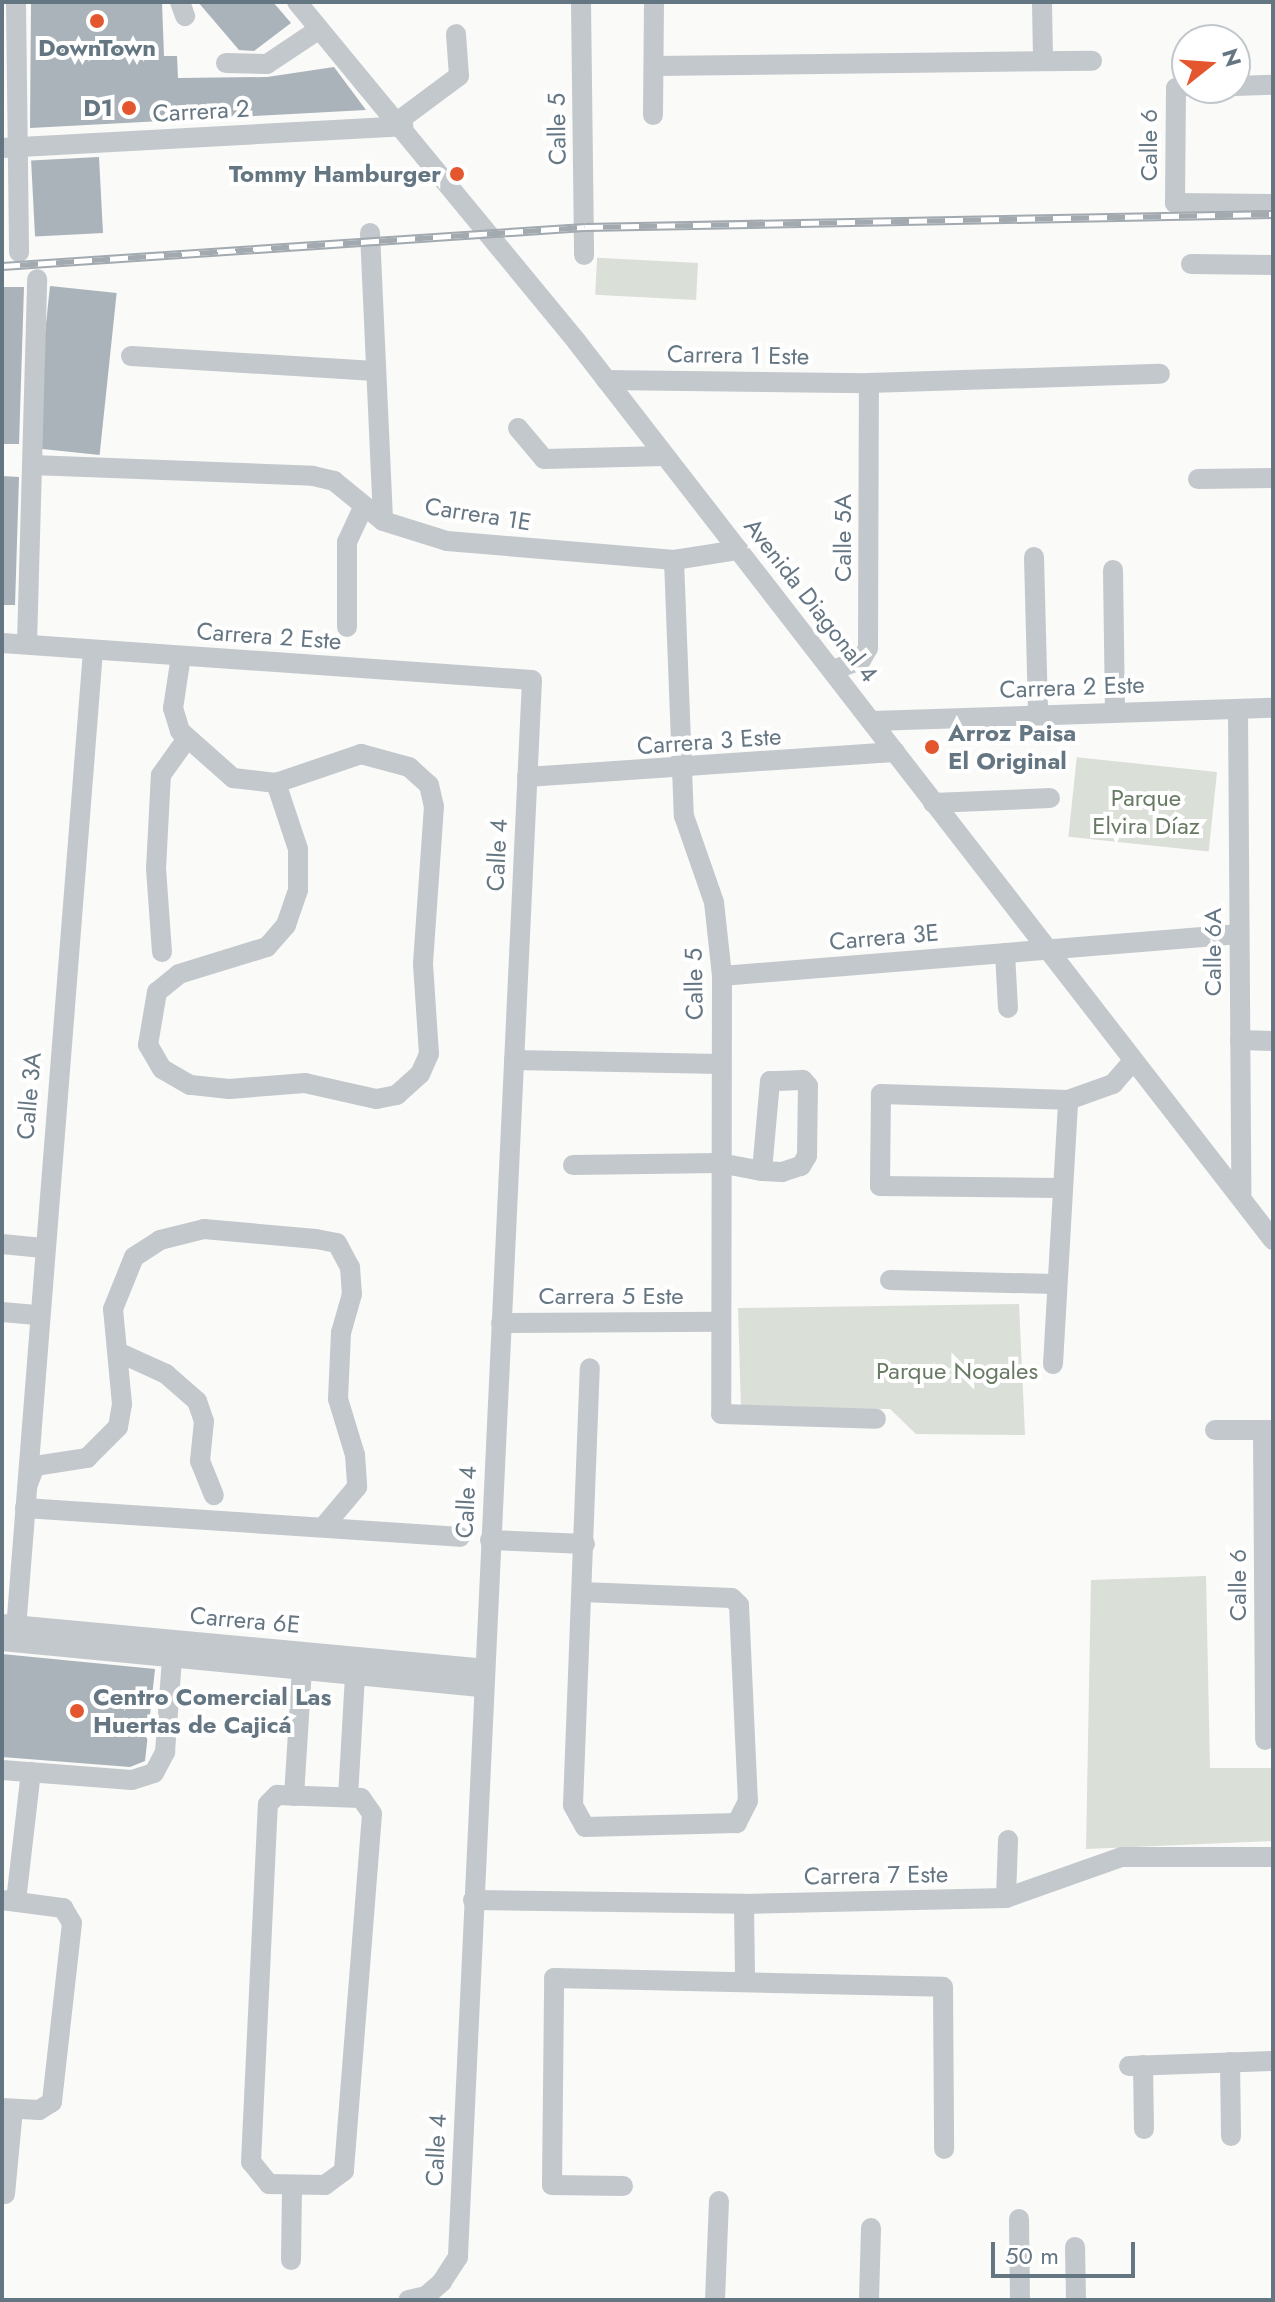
<!DOCTYPE html>
<html>
<head>
<meta charset="utf-8">
<style>
	body { margin:0 }
	#map { position:relative; width:1275px; height:2302px; overflow:hidden; background:#fafaf8; font-family:Jost,sans-serif }
	div>[style] { position:absolute }
	[style*='--x'] { left:calc(var(--x)*1px); top:calc(var(--y)*1px); width:calc(var(--w)*1px); rotate:calc(var(--a)*1deg) }
	.green>* { inset:0; background:#dadfd7; transform-origin:0 0 }
	.building>* { inset:0; background:#aab3b9; transform-origin:0 0 }
	.minor>* { height:20px; margin:-10px; padding:0 10px; transform-origin:10px; border-radius:10px; background:#c3c8cc }
	.rail>* { height:9px; margin-top:-4.5px; transform-origin:0; background:repeating-linear-gradient(90deg,#fff 0 18px,#a2aab0 0 36px); box-sizing:border-box; border-block:2px solid #a2aab0 }
	.dots>* { width:22px; height:22px; translate:-50% -50%; box-sizing:border-box; border:4px solid #fff; border-radius:50% }
	span { translate:-50% -50%; white-space:nowrap; text-align:center; line-height:1.15; -webkit-text-stroke:8px #fff; paint-order:stroke }
	.poi-label { font-size:24px; color:#657683; font-weight:700 }
	.right { translate:-100% -50%; text-align:right }
	.left { translate:0 -50%; text-align:left }
	.street-label { font-size:24px; color:#657683 }
	.park-label { font-size:24px; color:#687a64 }
	.frame { position:absolute; inset:0; border:4px solid #657683; pointer-events:none }
	.north { position:absolute; left:1171px; top:24px; width:80px; height:80px; box-sizing:border-box; background:#fff; border:2px solid #c1c8cd; border-radius:50%; rotate:73deg; font-size:22px; font-weight:700; line-height:32px; text-align:center; color:#657683 }
	.north::after { content:''; display:block; margin:auto; width:28px; height:36px; background:#e4572e; clip-path:polygon(50% 0,100% 100%,50% 72%,0 100%) }
	.scale { position:absolute; left:991px; top:2242px; width:144px; height:36px; box-sizing:border-box; border:4px solid #657683; border-top:0; padding-left:10px; font-size:24px; line-height:28px; white-space:nowrap; color:#657683; -webkit-text-stroke:6px #fff; paint-order:stroke }
</style>
</head>
<body>
<div id="map">
	<div class="green">
		<i style="left:698px;top:263px;width:37px;height:101px;rotate:93deg"></i>
		<i style="left:1217px;top:772px;width:80px;height:141px;rotate:96deg"></i>
		<i style="clip-path:polygon(1019px 1304px,1025px 1435px,916px 1434px,890px 1409px,741px 1408px,738px 1308px)"></i>
		<i style="clip-path:polygon(1206px 1576px,1210px 1768px,1273px 1768px,1273px 1841px,1086px 1849px,1091px 1580px)"></i>
	</div>
	<div class="building">
		<i style="clip-path:polygon(31px 2px,162px 2px,164px 56px,177px 56px,178px 78px,267px 77px,334px 67px,366px 110px,30px 128px)"></i>
		<i style="clip-path:polygon(198px 2px,273px 2px,291px 23px,254px 51px,239px 50px)"></i>
		<i style="left:99px;top:157px;width:76px;height:68px;rotate:87deg"></i>
		<i style="left:50px;top:286px;width:67px;height:163px;rotate:6deg"></i>
		<i style="clip-path:polygon(2px 287px,24px 287px,19px 444px,2px 444px)"></i>
		<i style="clip-path:polygon(2px 476px,19px 477px,15px 605px,2px 605px)"></i>
		<i style="clip-path:polygon(2px 1654px,155px 1669px,145px 1761px,130px 1767px,2px 1757px)"></i>
	</div>
	<div class="minor">
		<i style="--x:16;--y:2;--w:250;--a:89.3"></i>
		<i style="--x:180;--y:2;--w:15;--a:70"></i>
		<i style="--x:297;--y:2;--w:440;--a:50.5"></i>
		<i style="--x:577;--y:342;--w:1136;--a:52.22"></i>
		<i style="--x:581;--y:2;--w:253;--a:89.3"></i>
		<i style="--x:1042;--y:2;--w:59;--a:89"></i>
		<i style="--x:226;--y:63;--w:41;--a:1.4"></i>
		<i style="--x:267;--y:64;--w:61;--a:-33.7"></i>
		<i style="--x:656;--y:66;--w:436;--a:-0.7"></i>
		<i style="--x:1187;--y:86;--w:11;--a:170"></i>
		<i style="--x:1176;--y:88;--w:115;--a:90.5"></i>
		<i style="--x:1175;--y:203;--w:98;--a:0.6"></i>
		<i style="--x:1235;--y:86;--w:38;--a:-2"></i>
		<i style="--x:653;--y:115;--w:113;--a:-89.5"></i>
		<i style="--x:397;--y:122;--w:77;--a:-36.6"></i>
		<i style="--x:459;--y:76;--w:42;--a:-94.1"></i>
		<i style="--x:2;--y:148;--w:402;--a:-3.1"></i>
		<i style="--x:370;--y:233;--w:288;--a:87.4"></i>
		<i style="--x:1191;--y:264;--w:82;--a:0.7"></i>
		<i style="--x:131;--y:356;--w:244;--a:3.5"></i>
		<i style="--x:606;--y:380;--w:263;--a:0.7"></i>
		<i style="--x:869;--y:383;--w:291;--a:-1.8"></i>
		<i style="--x:518;--y:428;--w:40;--a:50"></i>
		<i style="--x:544;--y:459;--w:120;--a:-1.4"></i>
		<i style="--x:32;--y:465;--w:281;--a:2.2"></i>
		<i style="--x:313;--y:476;--w:22;--a:13"></i>
		<i style="--x:334;--y:481;--w:63;--a:39.2"></i>
		<i style="--x:383;--y:521;--w:67;--a:17.4"></i>
		<i style="--x:447;--y:541;--w:228;--a:4.8"></i>
		<i style="--x:674;--y:560;--w:65;--a:-8.9"></i>
		<i style="--x:1198;--y:479;--w:75;--a:-0.8"></i>
		<i style="--x:1034;--y:557;--w:156;--a:88.5"></i>
		<i style="--x:674;--y:560;--w:256;--a:87.8"></i>
		<i style="--x:684;--y:816;--w:91;--a:70.8"></i>
		<i style="--x:714;--y:902;--w:74;--a:83.8"></i>
		<i style="--x:722;--y:976;--w:438;--a:90.1"></i>
		<i style="--x:721;--y:1414;--w:155;--a:1.8"></i>
		<i style="--x:1113;--y:570;--w:142;--a:89.2"></i>
		<i style="--x:347;--y:627;--w:85;--a:-90"></i>
		<i style="--x:347;--y:542;--w:38;--a:-65"></i>
		<i style="--x:2;--y:643;--w:531;--a:3.99"></i>
		<i style="--x:532;--y:680;--w:1579;--a:92.69"></i>
		<i style="--x:458;--y:2257;--w:30;--a:123"></i>
		<i style="--x:442;--y:2282;--w:21;--a:139"></i>
		<i style="--x:426;--y:2296;--w:18;--a:167"></i>
		<i style="--x:27;--y:644;--w:365;--a:-88.4"></i>
		<i style="--x:181;--y:656;--w:53;--a:98.7"></i>
		<i style="--x:173;--y:708;--w:24;--a:73"></i>
		<i style="--x:180;--y:731;--w:71;--a:41.6"></i>
		<i style="--x:233;--y:778;--w:43;--a:6.6"></i>
		<i style="--x:276;--y:783;--w:90;--a:-18.8"></i>
		<i style="--x:361;--y:754;--w:50;--a:15.2"></i>
		<i style="--x:409;--y:767;--w:27;--a:42"></i>
		<i style="--x:429;--y:785;--w:22;--a:77"></i>
		<i style="--x:434;--y:806;--w:158;--a:94"></i>
		<i style="--x:423;--y:964;--w:90;--a:86.2"></i>
		<i style="--x:429;--y:1054;--w:22;--a:114"></i>
		<i style="--x:420;--y:1074;--w:31;--a:138"></i>
		<i style="--x:397;--y:1095;--w:21;--a:169"></i>
		<i style="--x:376;--y:1099;--w:73;--a:-167.3"></i>
		<i style="--x:305;--y:1083;--w:76;--a:175.5"></i>
		<i style="--x:229;--y:1089;--w:39;--a:-174"></i>
		<i style="--x:190;--y:1085;--w:32;--a:-150"></i>
		<i style="--x:162;--y:1069;--w:28;--a:-120"></i>
		<i style="--x:148;--y:1045;--w:54;--a:-80.4"></i>
		<i style="--x:157;--y:992;--w:28;--a:-39"></i>
		<i style="--x:179;--y:974;--w:92;--a:-17.1"></i>
		<i style="--x:267;--y:947;--w:29;--a:-49"></i>
		<i style="--x:286;--y:925;--w:37;--a:-71"></i>
		<i style="--x:298;--y:890;--w:41;--a:-90"></i>
		<i style="--x:298;--y:849;--w:70;--a:-108.4"></i>
		<i style="--x:833;--y:670;--w:30;--a:-20"></i>
		<i style="--x:861;--y:660;--w:14;--a:-60"></i>
		<i style="--x:868;--y:648;--w:265;--a:-89.8"></i>
		<i style="--x:1238;--y:709;--w:486;--a:89.6"></i>
		<i style="--x:873;--y:721;--w:400;--a:-1.9"></i>
		<i style="--x:527;--y:777;--w:369;--a:-3.9"></i>
		<i style="--x:933;--y:803;--w:117;--a:-2.4"></i>
		<i style="--x:162;--y:952;--w:83;--a:-94.1"></i>
		<i style="--x:156;--y:869;--w:94;--a:-87"></i>
		<i style="--x:161;--y:775;--w:43;--a:-54.5"></i>
		<i style="--x:1005;--y:953;--w:55;--a:86.9"></i>
		<i style="--x:722;--y:976;--w:519;--a:-4.64"></i>
		<i style="--x:1240;--y:1040;--w:33;--a:2"></i>
		<i style="--x:514;--y:1060;--w:206;--a:1.1"></i>
		<i style="--x:573;--y:1165;--w:147;--a:-0.8"></i>
		<i style="--x:720;--y:1163;--w:43;--a:10.8"></i>
		<i style="--x:762;--y:1171;--w:20;--a:3"></i>
		<i style="--x:782;--y:1172;--w:20;--a:-18"></i>
		<i style="--x:801;--y:1166;--w:12;--a:-59"></i>
		<i style="--x:807;--y:1156;--w:70;--a:-89.2"></i>
		<i style="--x:808;--y:1086;--w:8;--a:-130"></i>
		<i style="--x:803;--y:1080;--w:33;--a:178"></i>
		<i style="--x:770;--y:1081;--w:90;--a:95.1"></i>
		<i style="--x:1060;--y:1188;--w:180;--a:-179.4"></i>
		<i style="--x:880;--y:1186;--w:92;--a:-89.4"></i>
		<i style="--x:881;--y:1094;--w:187;--a:1.8"></i>
		<i style="--x:2;--y:1244;--w:41;--a:5.6"></i>
		<i style="--x:890;--y:1280;--w:165;--a:1.4"></i>
		<i style="--x:2;--y:1312;--w:34;--a:5"></i>
		<i style="--x:501;--y:1323;--w:219;--a:-0.3"></i>
		<i style="--x:120;--y:1353;--w:51;--a:24.5"></i>
		<i style="--x:166;--y:1374;--w:41;--a:41.1"></i>
		<i style="--x:197;--y:1401;--w:21;--a:71"></i>
		<i style="--x:204;--y:1421;--w:40;--a:95.7"></i>
		<i style="--x:200;--y:1461;--w:37;--a:68"></i>
		<i style="--x:1053;--y:1364;--w:264;--a:-86.7"></i>
		<i style="--x:1068;--y:1100;--w:48;--a:-19.6"></i>
		<i style="--x:1113;--y:1084;--w:28;--a:-49"></i>
		<i style="--x:1215;--y:1430;--w:58;--a:0"></i>
		<i style="--x:1263;--y:1430;--w:310;--a:89.6"></i>
		<i style="--x:28;--y:1484;--w:19;--a:-69"></i>
		<i style="--x:35;--y:1466;--w:53;--a:-8.7"></i>
		<i style="--x:87;--y:1458;--w:44;--a:-45"></i>
		<i style="--x:118;--y:1427;--w:23;--a:-80"></i>
		<i style="--x:122;--y:1404;--w:95;--a:-95.4"></i>
		<i style="--x:113;--y:1309;--w:56;--a:-68"></i>
		<i style="--x:134;--y:1257;--w:31;--a:-33"></i>
		<i style="--x:160;--y:1240;--w:45;--a:-14"></i>
		<i style="--x:204;--y:1229;--w:112;--a:5.1"></i>
		<i style="--x:316;--y:1239;--w:21;--a:11"></i>
		<i style="--x:337;--y:1243;--w:27;--a:62"></i>
		<i style="--x:350;--y:1267;--w:27;--a:86"></i>
		<i style="--x:352;--y:1294;--w:41;--a:105.8"></i>
		<i style="--x:341;--y:1333;--w:66;--a:92.6"></i>
		<i style="--x:338;--y:1399;--w:59;--a:73.1"></i>
		<i style="--x:355;--y:1455;--w:32;--a:86"></i>
		<i style="--x:357;--y:1487;--w:50;--a:130.1"></i>
		<i style="--x:25;--y:1508;--w:436;--a:3.8"></i>
		<i style="--x:490;--y:1540;--w:95;--a:2.4"></i>
		<i style="--x:582;--y:1592;--w:150;--a:2.3"></i>
		<i style="--x:732;--y:1598;--w:10;--a:45"></i>
		<i style="--x:739;--y:1605;--w:196;--a:87.4"></i>
		<i style="--x:748;--y:1801;--w:25;--a:117"></i>
		<i style="--x:737;--y:1823;--w:152;--a:178.5"></i>
		<i style="--x:585;--y:1827;--w:25;--a:-119"></i>
		<i style="--x:573;--y:1805;--w:437;--a:-87.8"></i>
		<i style="--x:2;--y:1624;--w:484;--a:5.3"></i>
		<i style="--x:2;--y:1641;--w:483;--a:5.5"></i>
		<i style="--x:15;--y:1642;--w:995;--a:-85.5"></i>
		<i style="--x:2;--y:1770;--w:130;--a:4.4"></i>
		<i style="--x:132;--y:1780;--w:23;--a:-18"></i>
		<i style="--x:154;--y:1773;--w:24;--a:-62"></i>
		<i style="--x:165;--y:1752;--w:94;--a:-85.7"></i>
		<i style="--x:277;--y:1795;--w:84;--a:2"></i>
		<i style="--x:361;--y:1798;--w:19;--a:55"></i>
		<i style="--x:372;--y:1814;--w:358;--a:94.5"></i>
		<i style="--x:344;--y:2171;--w:24;--a:144"></i>
		<i style="--x:325;--y:2185;--w:56;--a:-179"></i>
		<i style="--x:269;--y:2184;--w:28;--a:-129"></i>
		<i style="--x:251;--y:2162;--w:358;--a:-87.3"></i>
		<i style="--x:268;--y:1804;--w:13;--a:-45"></i>
		<i style="--x:294;--y:1796;--w:126;--a:-86.4"></i>
		<i style="--x:348;--y:1797;--w:122;--a:-86.7"></i>
		<i style="--x:1006;--y:1898;--w:58;--a:-88"></i>
		<i style="--x:2;--y:1900;--w:62;--a:7.5"></i>
		<i style="--x:63;--y:1908;--w:17;--a:59"></i>
		<i style="--x:72;--y:1923;--w:180;--a:96.4"></i>
		<i style="--x:52;--y:2102;--w:15;--a:148"></i>
		<i style="--x:39;--y:2110;--w:37;--a:-177"></i>
		<i style="--x:473;--y:1900;--w:271;--a:0.8"></i>
		<i style="--x:744;--y:1904;--w:262;--a:-1.3"></i>
		<i style="--x:1006;--y:1898;--w:123;--a:-19.5"></i>
		<i style="--x:1122;--y:1857;--w:151;--a:0"></i>
		<i style="--x:16;--y:1901;--w:130;--a:-83.4"></i>
		<i style="--x:744;--y:1904;--w:75;--a:89.2"></i>
		<i style="--x:1230;--y:2062;--w:74;--a:89.2"></i>
		<i style="--x:1143;--y:2065;--w:64;--a:89.1"></i>
		<i style="--x:1129;--y:2066;--w:144;--a:-2"></i>
		<i style="--x:623;--y:2186;--w:71;--a:-179.2"></i>
		<i style="--x:552;--y:2185;--w:207;--a:-89.4"></i>
		<i style="--x:554;--y:1978;--w:389;--a:1.3"></i>
		<i style="--x:943;--y:1987;--w:162;--a:89.6"></i>
		<i style="--x:5;--y:2194;--w:85;--a:-84.6"></i>
		<i style="--x:1019;--y:2219;--w:81;--a:89.3"></i>
		<i style="--x:1075;--y:2247;--w:53;--a:88.9"></i>
		<i style="--x:291;--y:2260;--w:73;--a:-89.2"></i>
		<i style="--x:715;--y:2300;--w:99;--a:-87.7"></i>
		<i style="--x:869;--y:2300;--w:72;--a:-88.4"></i>
	</div>
	<div class="rail">
		<i style="--x:2;--y:266;--w:584;--a:-3.83"></i>
		<i style="--x:585;--y:227;--w:688;--a:-1.08"></i>
	</div>
	<div class="dots">
		<i style="left:97px;top:21px;background:#e4572e"></i>
		<i style="left:129px;top:108px;background:#e4572e"></i>
		<i style="left:457px;top:174px;background:#e4572e"></i>
		<i style="left:932px;top:747px;background:#e4572e"></i>
		<i style="left:77px;top:1711px;background:#e4572e"></i>
	</div>
	<div class="poi-label">
		<span style="left:97px;top:48px">DownTown</span>
		<span class="right" style="left:113px;top:108px">D1</span>
		<span class="right" style="left:441px;top:174px">Tommy Hamburger</span>
		<span class="left" style="left:948px;top:747px">Arroz Paisa<br>El Original</span>
		<span class="left" style="left:93px;top:1711px">Centro Comercial Las<br>Huertas de Cajicá</span>
	</div>
	<div class="street-label">
		<span style="left:201px;top:111px;rotate:-3deg">Carrera 2</span>
		<span style="left:557px;top:129px;rotate:-91deg">Calle 5</span>
		<span style="left:1149px;top:145px;rotate:-90deg">Calle 6</span>
		<span style="left:738px;top:355px;rotate:1deg">Carrera 1 Este</span>
		<span style="left:478px;top:514px;rotate:9deg">Carrera 1E</span>
		<span style="left:843px;top:538px;rotate:-90deg">Calle 5A</span>
		<span style="left:811px;top:600px;rotate:52deg">Avenida Diagonal 4</span>
		<span style="left:269px;top:636px;rotate:4deg">Carrera 2 Este</span>
		<span style="left:1072px;top:687px;rotate:-2deg">Carrera 2 Este</span>
		<span style="left:709px;top:741px;rotate:-4deg">Carrera 3 Este</span>
		<span style="left:497px;top:855px;rotate:-87deg">Calle 4</span>
		<span style="left:884px;top:937px;rotate:-5deg">Carrera 3E</span>
		<span style="left:1213px;top:952px;rotate:-90deg">Calle 6A</span>
		<span style="left:694px;top:984px;rotate:-91deg">Calle 5</span>
		<span style="left:29px;top:1096px;rotate:-85deg">Calle 3A</span>
		<span style="left:611px;top:1296px">Carrera 5 Este</span>
		<span style="left:466px;top:1502px;rotate:-87deg">Calle 4</span>
		<span style="left:1238px;top:1585px;rotate:-90deg">Calle 6</span>
		<span style="left:245px;top:1620px;rotate:5deg">Carrera 6E</span>
		<span style="left:876px;top:1875px;rotate:-1deg">Carrera 7 Este</span>
		<span style="left:436px;top:2150px;rotate:-87deg">Calle 4</span>
	</div>
	<div class="park-label">
		<span style="left:1146px;top:812px">Parque<br>Elvira Díaz</span>
		<span style="left:957px;top:1371px">Parque Nogales</span>
	</div>
	<div class="frame"></div>
	<div class="north">N</div>
	<div class="scale">50 m</div>
</div>
</body>
</html>
